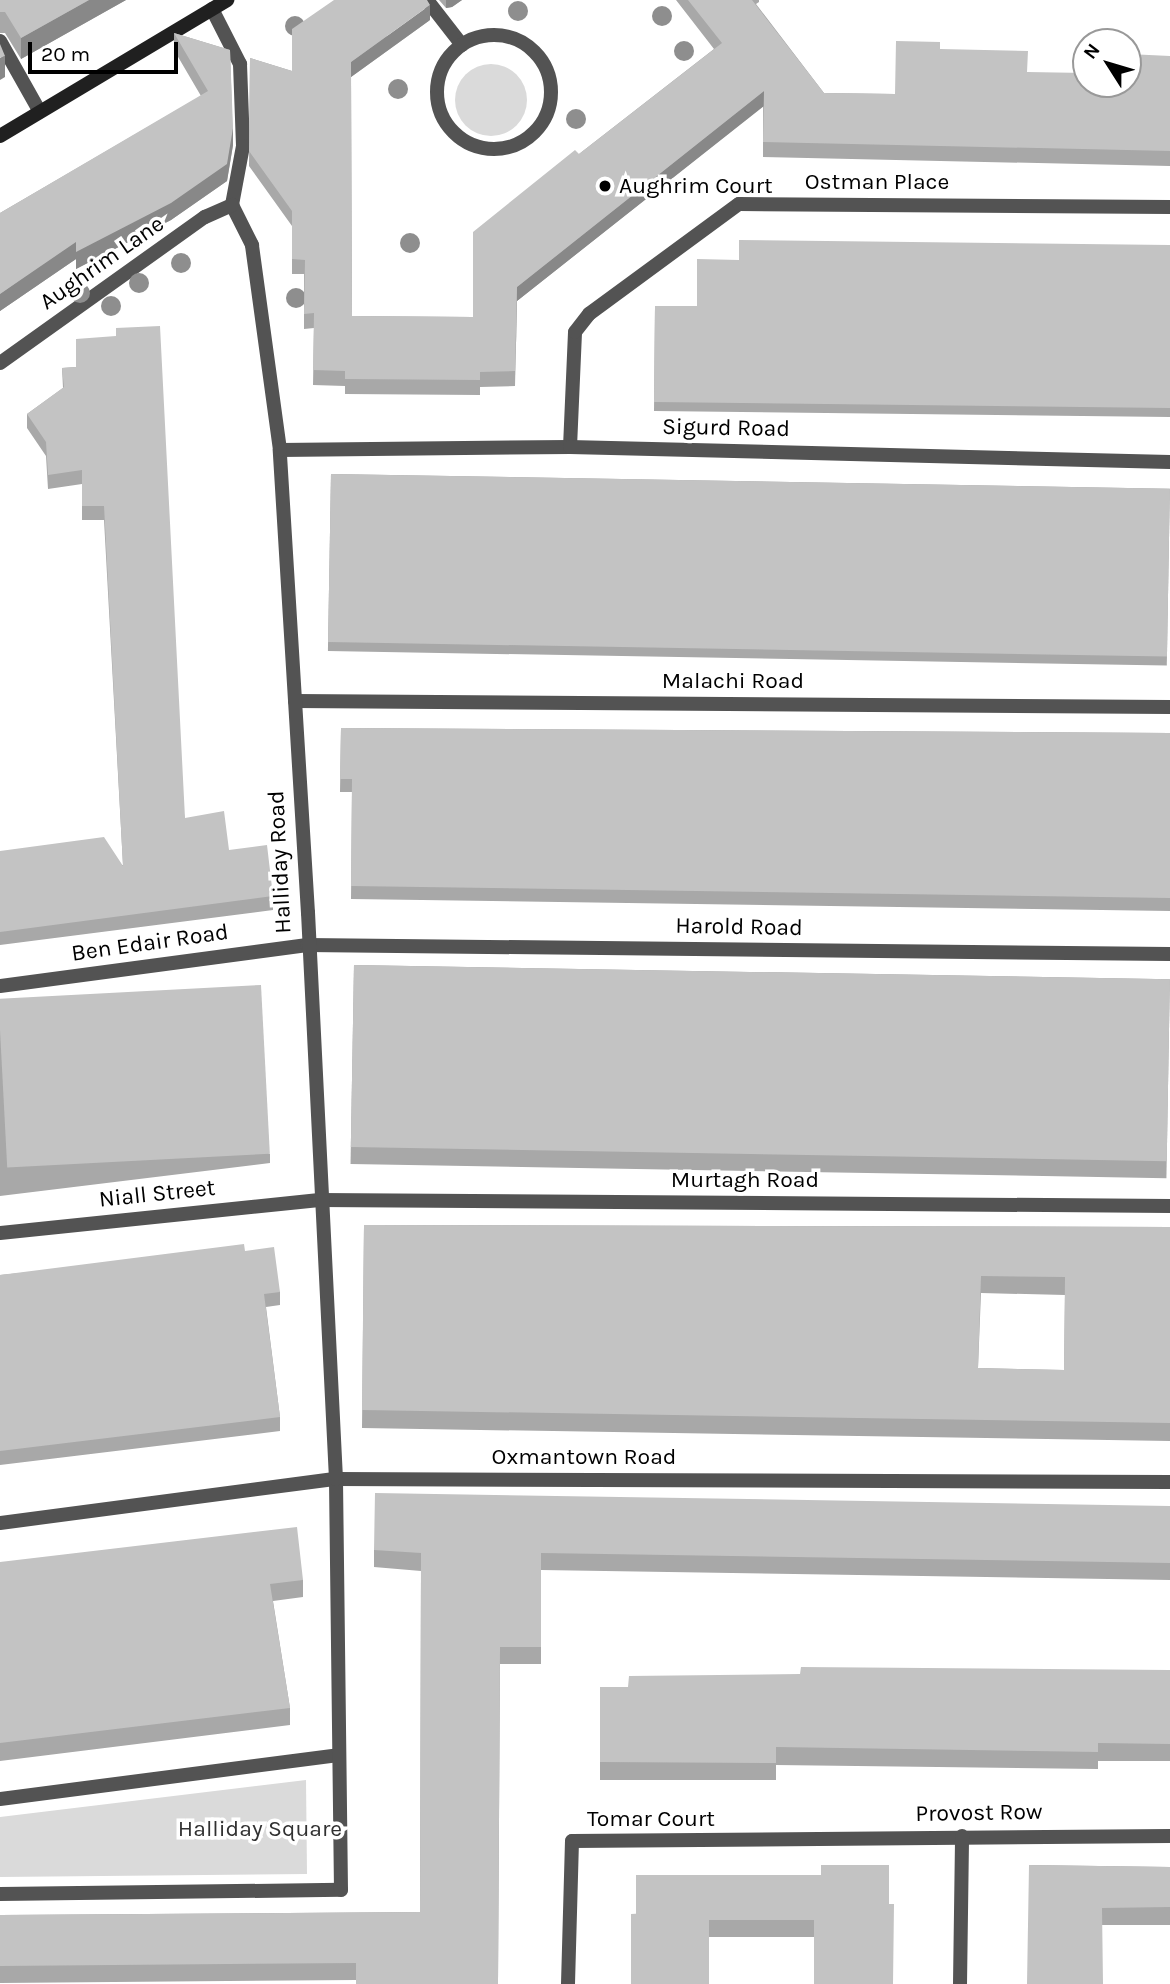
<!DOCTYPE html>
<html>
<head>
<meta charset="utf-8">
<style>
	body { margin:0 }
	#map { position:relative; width:1170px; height:1984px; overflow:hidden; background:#fff; font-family:Karla,sans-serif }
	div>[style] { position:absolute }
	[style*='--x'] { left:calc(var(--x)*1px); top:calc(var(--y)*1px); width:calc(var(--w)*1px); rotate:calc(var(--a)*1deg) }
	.green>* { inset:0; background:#dadada }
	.round { border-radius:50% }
	.lane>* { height:14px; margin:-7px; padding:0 7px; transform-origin:7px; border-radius:7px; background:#535353 }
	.lane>.ring { margin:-7px; padding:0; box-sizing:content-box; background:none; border:14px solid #535353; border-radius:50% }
	.street>* { height:14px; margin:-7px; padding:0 7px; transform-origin:7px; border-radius:7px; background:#535353 }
	.secondary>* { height:14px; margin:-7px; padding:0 7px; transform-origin:7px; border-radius:7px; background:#202020 }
	.trees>* { width:20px; height:20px; margin:-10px; border-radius:50%; background:#8e8e8e }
	.wall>* { inset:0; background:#a8a8a8; transform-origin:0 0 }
	.shaded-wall>* { inset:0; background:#888 }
	.building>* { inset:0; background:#c3c3c3; transform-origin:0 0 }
	.dots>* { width:19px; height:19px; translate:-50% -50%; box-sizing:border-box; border:4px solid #fff; border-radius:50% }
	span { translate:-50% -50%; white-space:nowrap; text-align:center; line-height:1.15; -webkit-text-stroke:7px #fff; paint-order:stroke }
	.street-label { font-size:23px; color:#000 }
	.poi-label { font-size:23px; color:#000 }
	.left { translate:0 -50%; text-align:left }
	.park-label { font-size:23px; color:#313131 }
	.north { position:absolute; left:1072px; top:28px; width:70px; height:70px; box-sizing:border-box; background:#fff; border:2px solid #999; border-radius:50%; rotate:307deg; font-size:19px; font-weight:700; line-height:28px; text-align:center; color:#000 }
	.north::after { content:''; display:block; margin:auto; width:24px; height:32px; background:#000; clip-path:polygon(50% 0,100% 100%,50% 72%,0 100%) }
	.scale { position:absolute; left:28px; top:42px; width:150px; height:32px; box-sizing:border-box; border:4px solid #000; border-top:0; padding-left:9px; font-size:21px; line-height:24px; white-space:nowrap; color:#000; -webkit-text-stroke:5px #fff; paint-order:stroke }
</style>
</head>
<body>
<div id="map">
	<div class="green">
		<i class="round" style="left:455px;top:64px;width:72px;height:72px"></i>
		<i style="clip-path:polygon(306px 1780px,307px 1874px,0 1877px,0 1817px)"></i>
	</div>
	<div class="lane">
		<i style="--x:427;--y:0;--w:57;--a:52.1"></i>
		<i style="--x:212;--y:9;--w:62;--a:63"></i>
		<i style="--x:240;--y:64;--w:82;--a:87.9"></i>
		<i style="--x:243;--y:146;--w:60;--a:100.6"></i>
		<i style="--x:232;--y:205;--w:45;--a:63.4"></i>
		<i class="ring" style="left:437px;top:35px;width:100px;height:100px"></i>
		<i style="--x:0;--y:41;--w:81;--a:60.6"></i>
		<i style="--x:0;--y:363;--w:252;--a:-35.5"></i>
		<i style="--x:205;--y:217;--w:30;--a:-24"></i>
	</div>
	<div class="street">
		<i style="--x:570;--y:447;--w:115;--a:-87.5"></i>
		<i style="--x:575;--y:332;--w:23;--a:-52"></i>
		<i style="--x:589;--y:314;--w:186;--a:-36.3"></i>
		<i style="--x:739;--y:204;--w:431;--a:0.4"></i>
		<i style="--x:280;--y:450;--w:290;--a:-0.6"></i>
		<i style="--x:570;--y:447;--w:600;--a:1.43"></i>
		<i style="--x:295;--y:701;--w:875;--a:0.39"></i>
		<i style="--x:0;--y:986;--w:310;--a:-7.6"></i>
		<i style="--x:307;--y:945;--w:863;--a:0.6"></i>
		<i style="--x:0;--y:1233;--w:321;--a:-5.9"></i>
		<i style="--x:319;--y:1200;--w:851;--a:0.4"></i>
		<i style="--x:0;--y:1523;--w:339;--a:-7.5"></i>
		<i style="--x:336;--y:1479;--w:834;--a:0.21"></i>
		<i style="--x:0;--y:1799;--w:341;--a:-7.4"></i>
		<i style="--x:0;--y:1894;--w:341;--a:-0.7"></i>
		<i style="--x:341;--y:1890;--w:411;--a:-90.7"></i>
		<i style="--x:336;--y:1479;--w:567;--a:-92.83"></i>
		<i style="--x:308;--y:913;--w:464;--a:-93.5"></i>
		<i style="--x:280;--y:450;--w:207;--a:-97.8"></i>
		<i style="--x:568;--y:1984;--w:143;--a:-88.4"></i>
		<i style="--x:572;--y:1841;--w:598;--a:-0.48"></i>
		<i style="--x:960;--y:1984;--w:148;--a:-89.2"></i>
	</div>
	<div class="secondary">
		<i style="--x:0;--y:136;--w:265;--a:-30.9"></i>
	</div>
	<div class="trees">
		<i style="left:518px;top:11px"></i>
		<i style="left:662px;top:16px"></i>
		<i style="left:295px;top:26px"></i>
		<i style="left:684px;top:51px"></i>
		<i style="left:398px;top:89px"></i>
		<i style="left:576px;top:119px"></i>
		<i style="left:410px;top:243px"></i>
		<i style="left:181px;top:263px"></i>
		<i style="left:139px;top:283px"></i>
		<i style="left:80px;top:293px"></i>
		<i style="left:296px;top:298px"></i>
		<i style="left:111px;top:306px"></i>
	</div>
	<div class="wall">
		<i style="clip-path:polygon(0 0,126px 0,21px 59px,5px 33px,0 33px)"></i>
		<i style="clip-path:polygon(439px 0,462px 0,452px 7px,446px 8px)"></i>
		<i style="clip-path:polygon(676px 0,759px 0,759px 2px,756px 4px,824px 93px,895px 94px,940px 49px,1027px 72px,1086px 84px,1170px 56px,1170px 166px,763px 157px,763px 106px,517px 301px,515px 386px,480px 387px,480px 395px,345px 394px,345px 386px,313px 385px,314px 328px,304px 329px,304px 274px,292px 274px,292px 226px,249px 166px,250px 58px,292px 71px,430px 20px,351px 77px,352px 316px,473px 317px,579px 154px,714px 49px)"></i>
		<i style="clip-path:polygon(174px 33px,230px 50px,233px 145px,227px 181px,171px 220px,76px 269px,76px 259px,0 311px,0 213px,201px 96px,174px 50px)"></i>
		<i style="clip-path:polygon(1170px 245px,1170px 417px,654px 411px,655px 306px,697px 306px,739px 260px)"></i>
		<i style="clip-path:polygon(76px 367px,185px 818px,229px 850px,273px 896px,273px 910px,0 945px,0 851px,123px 865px,104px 520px,82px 520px,82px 484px,48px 489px,46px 456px,27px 428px,27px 414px,63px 388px,62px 368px)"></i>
		<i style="left:331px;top:474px;width:839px;height:177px;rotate:1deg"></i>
		<i style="clip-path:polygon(341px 728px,1170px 733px,1170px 911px,351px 899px,352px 792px,340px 792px)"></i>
		<i style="left:354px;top:965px;width:816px;height:199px;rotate:1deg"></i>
		<i style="clip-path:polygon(0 1017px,270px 1154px,270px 1163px,0 1196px)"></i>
		<i style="clip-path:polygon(evenodd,364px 1225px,1170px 1227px,1170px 1441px,362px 1428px,364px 1225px,981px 1293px,1065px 1295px,1064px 1370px,978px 1368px,981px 1293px)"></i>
		<i style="clip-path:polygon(245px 1251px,280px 1292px,280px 1305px,266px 1307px,280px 1417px,280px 1431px,0 1465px,0 1275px)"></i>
		<i style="clip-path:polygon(1170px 1506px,1170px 1580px,541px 1570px,541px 1664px,500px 1664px,498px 1984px,356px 1980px,0 1983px,0 1915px,420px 1912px,421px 1571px,374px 1567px,374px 1550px)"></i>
		<i style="clip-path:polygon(0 1562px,303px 1580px,303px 1597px,273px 1601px,290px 1708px,290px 1725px,0 1761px)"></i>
		<i style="clip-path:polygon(1170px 1670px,1170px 1761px,1098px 1761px,1098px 1769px,776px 1765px,776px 1780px,600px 1780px,600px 1687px,628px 1687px)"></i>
		<i style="clip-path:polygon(1029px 1865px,1170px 1867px,1170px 1925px,1102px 1925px)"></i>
		<i style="clip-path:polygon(889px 1904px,814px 1937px,709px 1937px,631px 1914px)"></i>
	</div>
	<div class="shaded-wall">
		<i style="clip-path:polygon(89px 0,126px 0,21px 59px,21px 38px)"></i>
		<i style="clip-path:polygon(446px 0,462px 0,452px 7px,446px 8px)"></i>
		<i style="clip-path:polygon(430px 5px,430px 20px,351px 77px,351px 62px)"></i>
		<i style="clip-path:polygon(5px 56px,5px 77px,0 80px,0 58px)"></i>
		<i style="clip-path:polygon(764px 91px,764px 106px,517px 301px,515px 386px,517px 287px)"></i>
		<i style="clip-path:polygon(233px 128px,233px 145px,227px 181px,171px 220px,76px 269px,76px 259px,0 311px,0 294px)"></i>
	</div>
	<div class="building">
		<i style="clip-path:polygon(0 0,89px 0,21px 38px,5px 12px,0 12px)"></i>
		<i style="clip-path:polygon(334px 0,427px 0,430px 5px,351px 62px,352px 316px,473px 317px,473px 232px,575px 150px,579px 154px,722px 43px,688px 0,752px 0,824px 93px,895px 94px,896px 41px,940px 42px,940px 49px,1028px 51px,1027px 72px,1086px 73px,1086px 84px,1128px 84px,1128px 54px,1170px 56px,1170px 151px,763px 142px,764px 91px,517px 287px,515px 371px,480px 372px,480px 380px,345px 379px,345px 371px,313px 370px,314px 313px,304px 314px,305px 260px,292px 259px,292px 211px,249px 151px,250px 58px,292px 71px,292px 29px)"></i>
		<i style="clip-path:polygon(174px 33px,230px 50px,233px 128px,227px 164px,171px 203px,76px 252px,76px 242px,0 294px,0 213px,208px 91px)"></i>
		<i style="clip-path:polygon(0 44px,5px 56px,0 58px)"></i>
		<i style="clip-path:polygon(739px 240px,1170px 245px,1170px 408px,654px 402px,655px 306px,697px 306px,697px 259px,739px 260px)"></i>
		<i style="clip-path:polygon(160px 326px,185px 818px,224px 811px,229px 850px,267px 845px,273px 896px,0 932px,0 851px,104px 837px,123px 866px,104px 506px,82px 506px,82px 470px,48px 475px,46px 442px,27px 414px,64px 387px,62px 368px,76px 367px,76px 339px,116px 336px,116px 328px)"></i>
		<i style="left:331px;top:474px;width:839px;height:168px;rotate:1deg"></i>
		<i style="clip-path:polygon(341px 728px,1170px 733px,1170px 898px,351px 886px,352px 779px,340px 779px)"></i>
		<i style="left:354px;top:965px;width:816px;height:182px;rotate:1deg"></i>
		<i style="left:261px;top:985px;width:169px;height:263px;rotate:87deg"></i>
		<i style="clip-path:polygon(evenodd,364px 1225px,1170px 1227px,1170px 1423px,362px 1410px,364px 1225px,981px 1276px,1065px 1277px,1064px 1370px,978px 1368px,981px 1276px)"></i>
		<i style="clip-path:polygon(244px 1244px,245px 1251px,274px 1247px,280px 1292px,264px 1294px,280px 1417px,0 1451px,0 1275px)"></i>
		<i style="clip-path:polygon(375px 1493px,1170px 1506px,1170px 1563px,541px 1553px,541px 1647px,500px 1647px,498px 1984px,356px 1984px,356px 1963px,0 1966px,0 1915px,420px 1912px,421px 1553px,374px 1550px)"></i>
		<i style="clip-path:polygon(297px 1527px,303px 1580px,270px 1584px,290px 1708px,0 1743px,0 1562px)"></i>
		<i style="clip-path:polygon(801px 1667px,1170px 1670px,1170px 1744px,1098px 1743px,1098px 1752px,776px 1747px,776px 1763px,600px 1762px,600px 1687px,628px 1687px,629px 1676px,800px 1674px)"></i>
		<i style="clip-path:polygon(821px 1865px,889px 1865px,889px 1904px,894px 1904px,893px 1984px,814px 1984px,814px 1920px,709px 1920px,709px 1984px,631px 1984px,631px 1914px,636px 1914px,636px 1875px,821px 1875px)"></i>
		<i style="clip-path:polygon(1029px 1865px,1170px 1867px,1170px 1907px,1102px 1908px,1103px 1984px,1027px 1984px)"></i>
	</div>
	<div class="dots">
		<i style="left:605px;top:186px;background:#000"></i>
	</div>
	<div class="street-label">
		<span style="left:877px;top:182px">Ostman Place</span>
		<span style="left:102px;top:263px;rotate:-35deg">Aughrim Lane</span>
		<span style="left:726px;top:428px;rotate:1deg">Sigurd Road</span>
		<span style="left:733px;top:681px">Malachi Road</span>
		<span style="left:280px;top:862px;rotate:-93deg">Halliday Road</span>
		<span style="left:739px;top:927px;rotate:1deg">Harold Road</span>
		<span style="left:150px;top:943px;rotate:-8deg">Ben Edair Road</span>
		<span style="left:745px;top:1180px">Murtagh Road</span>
		<span style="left:157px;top:1194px;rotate:-6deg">Niall Street</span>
		<span style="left:584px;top:1457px">Oxmantown Road</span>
		<span style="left:979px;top:1813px;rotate:-1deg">Provost Row</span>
		<span style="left:651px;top:1819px">Tomar Court</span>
	</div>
	<div class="poi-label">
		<span class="left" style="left:619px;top:186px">Aughrim Court</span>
	</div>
	<div class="park-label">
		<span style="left:260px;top:1829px">Halliday Square</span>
	</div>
	<div class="north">N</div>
	<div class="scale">20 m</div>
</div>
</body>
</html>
